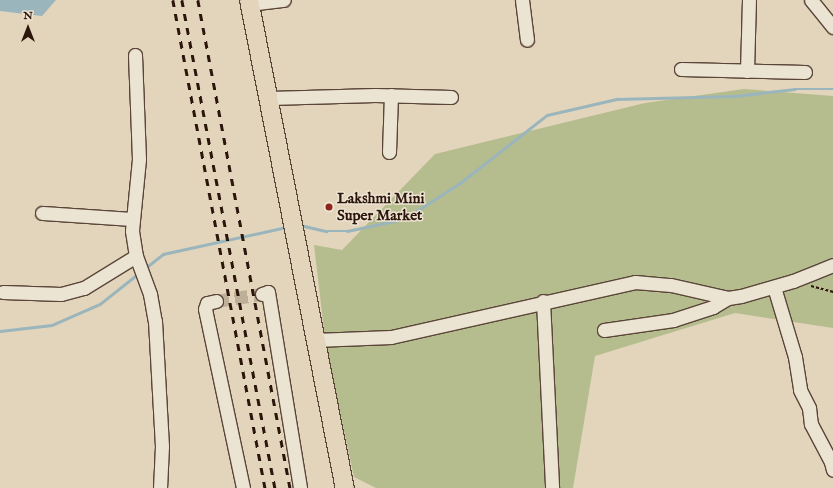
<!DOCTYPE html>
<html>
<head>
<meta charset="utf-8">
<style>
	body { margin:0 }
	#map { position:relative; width:833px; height:488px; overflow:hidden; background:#e2d5bb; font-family:"IM FELL English",serif }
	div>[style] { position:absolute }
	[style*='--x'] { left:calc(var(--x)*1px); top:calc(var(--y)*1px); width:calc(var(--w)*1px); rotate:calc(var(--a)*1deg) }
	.green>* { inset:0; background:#b5bd8e }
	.water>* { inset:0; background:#9bb5bc }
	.stream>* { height:2.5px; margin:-1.25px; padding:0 1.25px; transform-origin:1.25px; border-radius:1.25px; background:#9bb5bc }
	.minor-tunnel>* { height:13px; margin-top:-6.5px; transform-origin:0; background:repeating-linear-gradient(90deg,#beaf98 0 13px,transparent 0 19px) }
	.path>* { height:1.5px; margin-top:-0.75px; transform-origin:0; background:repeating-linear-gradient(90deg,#2d150c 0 3px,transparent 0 5px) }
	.roads { filter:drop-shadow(1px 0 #5a4538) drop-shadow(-1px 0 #5a4538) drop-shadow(0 1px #5a4538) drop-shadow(0 -1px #5a4538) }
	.minor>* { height:13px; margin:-6.5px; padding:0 6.5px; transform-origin:6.5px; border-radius:6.5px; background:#ece4d3 }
	.highway>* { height:18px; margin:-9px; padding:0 9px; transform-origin:9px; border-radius:9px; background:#e2d5bb }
	.rail>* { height:2.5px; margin-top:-1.25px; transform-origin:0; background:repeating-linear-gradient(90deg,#2d150c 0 7px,transparent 0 14px) }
	.dots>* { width:11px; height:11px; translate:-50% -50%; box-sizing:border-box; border:2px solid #ece4d3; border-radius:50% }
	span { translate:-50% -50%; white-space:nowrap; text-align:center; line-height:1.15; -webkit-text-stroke:3px #ece4d3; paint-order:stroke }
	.poi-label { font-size:15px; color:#2d150c; font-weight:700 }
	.left { translate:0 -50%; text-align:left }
	.north { position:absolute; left:8px; top:8px; width:40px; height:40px; -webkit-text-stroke:3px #ece4d3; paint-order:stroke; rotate:0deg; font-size:11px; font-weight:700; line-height:16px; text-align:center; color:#2d150c }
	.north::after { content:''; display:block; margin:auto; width:14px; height:18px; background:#2d150c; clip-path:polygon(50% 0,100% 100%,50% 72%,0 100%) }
</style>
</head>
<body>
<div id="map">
	<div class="green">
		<i style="clip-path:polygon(744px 89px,833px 96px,833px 328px,735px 313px,595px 356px,573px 488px,376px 488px,354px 477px,326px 347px,314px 245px,342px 250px,435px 154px,645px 103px)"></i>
	</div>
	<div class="water">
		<i style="clip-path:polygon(0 0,56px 0,42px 16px,0 11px)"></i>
	</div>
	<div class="stream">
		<i style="--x:300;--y:225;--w:27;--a:13"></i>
		<i style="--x:326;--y:231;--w:21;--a:0"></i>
		<i style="--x:347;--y:231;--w:58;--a:-11.9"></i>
		<i style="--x:404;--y:219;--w:67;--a:-32.7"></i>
		<i style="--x:460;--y:183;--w:110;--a:-38"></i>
		<i style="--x:547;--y:115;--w:72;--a:-12.9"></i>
		<i style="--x:617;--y:99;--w:118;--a:-1.5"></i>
		<i style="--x:735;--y:96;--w:60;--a:-6.7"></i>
		<i style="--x:795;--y:89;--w:38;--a:0"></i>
		<i style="--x:144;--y:269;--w:24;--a:-38"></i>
		<i style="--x:163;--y:254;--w:127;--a:-12.3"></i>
		<i style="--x:0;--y:331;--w:52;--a:-6.6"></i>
		<i style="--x:52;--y:325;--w:52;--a:-23.6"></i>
		<i style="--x:100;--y:304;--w:50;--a:-38.5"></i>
	</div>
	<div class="minor-tunnel">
		<i style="--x:216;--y:301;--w:47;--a:-8.7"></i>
	</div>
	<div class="path">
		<i style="--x:811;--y:286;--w:23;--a:15"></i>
	</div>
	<div class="roads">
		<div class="minor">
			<i style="--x:522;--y:0;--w:40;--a:82.9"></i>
			<i style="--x:811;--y:0;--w:35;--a:51"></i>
			<i style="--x:249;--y:4;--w:35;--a:-7"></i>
			<i style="--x:135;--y:55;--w:104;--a:87.8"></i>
			<i style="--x:139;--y:159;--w:72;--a:95.6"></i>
			<i style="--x:132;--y:231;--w:25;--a:81"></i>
			<i style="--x:136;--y:256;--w:40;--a:69.8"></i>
			<i style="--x:150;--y:294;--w:27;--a:80"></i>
			<i style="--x:155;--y:321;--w:125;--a:86.8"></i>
			<i style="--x:162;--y:446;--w:42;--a:92.7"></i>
			<i style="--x:681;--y:69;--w:124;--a:1.4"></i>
			<i style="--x:747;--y:71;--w:71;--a:-88.4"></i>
			<i style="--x:269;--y:98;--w:106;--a:-1.6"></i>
			<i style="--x:375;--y:95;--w:76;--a:1.5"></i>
			<i style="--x:389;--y:152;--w:57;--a:-88"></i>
			<i style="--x:42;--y:213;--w:91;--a:3.8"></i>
			<i style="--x:774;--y:287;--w:73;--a:73.3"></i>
			<i style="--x:795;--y:357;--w:33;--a:81"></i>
			<i style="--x:800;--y:390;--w:20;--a:63"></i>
			<i style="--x:809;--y:408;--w:16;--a:83"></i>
			<i style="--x:811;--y:424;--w:43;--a:62.2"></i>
			<i style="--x:831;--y:462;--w:8;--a:76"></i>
			<i style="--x:3;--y:292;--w:58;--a:2"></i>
			<i style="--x:61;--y:294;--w:24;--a:-15"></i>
			<i style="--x:84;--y:288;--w:61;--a:-31.6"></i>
			<i style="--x:262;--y:294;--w:6;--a:-18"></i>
			<i style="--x:268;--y:292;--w:199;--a:80.7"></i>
			<i style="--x:216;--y:301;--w:9;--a:167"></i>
			<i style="--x:207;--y:303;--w:6;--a:108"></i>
			<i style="--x:205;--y:309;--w:183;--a:78"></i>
			<i style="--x:543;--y:301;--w:187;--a:87.2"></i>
			<i style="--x:604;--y:330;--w:70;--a:-8.2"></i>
			<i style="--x:673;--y:320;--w:42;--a:-18"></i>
			<i style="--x:713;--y:307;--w:17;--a:-31"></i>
			<i style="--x:315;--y:340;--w:76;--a:-2.3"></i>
			<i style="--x:391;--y:337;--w:250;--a:-12.7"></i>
			<i style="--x:635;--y:282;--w:36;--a:5"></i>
			<i style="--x:671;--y:285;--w:58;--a:12.8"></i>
			<i style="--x:728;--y:298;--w:13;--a:-9"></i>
			<i style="--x:741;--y:296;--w:54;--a:-16.1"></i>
			<i style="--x:793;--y:281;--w:43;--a:-21.8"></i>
		</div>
		<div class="highway">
			<i style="--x:249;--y:0;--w:497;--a:78.9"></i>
		</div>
	</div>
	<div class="rail">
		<i style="--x:173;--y:0;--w:497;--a:79.3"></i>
		<i style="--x:182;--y:0;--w:497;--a:79.2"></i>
		<i style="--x:198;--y:0;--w:497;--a:79.3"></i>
	</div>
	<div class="dots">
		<i style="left:329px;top:207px;background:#8f2418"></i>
	</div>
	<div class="poi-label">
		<span class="left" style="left:337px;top:207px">Lakshmi Mini<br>Super Market</span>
	</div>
	<div class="north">N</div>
</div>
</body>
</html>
